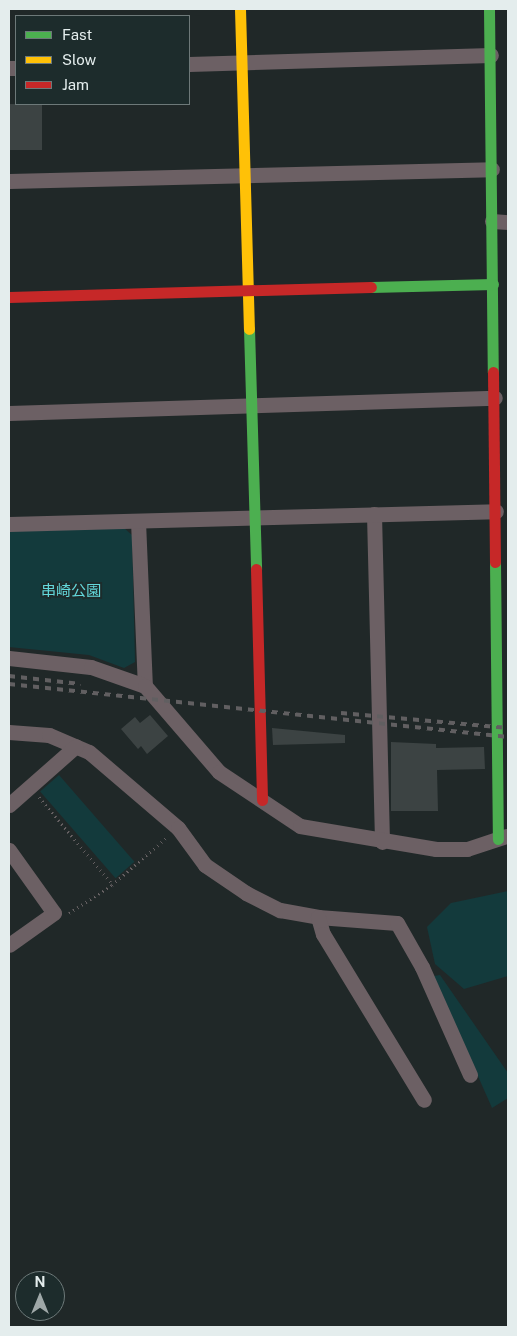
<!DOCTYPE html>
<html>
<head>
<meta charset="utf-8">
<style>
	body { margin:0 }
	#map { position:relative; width:517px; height:1336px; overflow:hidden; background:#202828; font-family:"Public Sans","Noto Sans JP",sans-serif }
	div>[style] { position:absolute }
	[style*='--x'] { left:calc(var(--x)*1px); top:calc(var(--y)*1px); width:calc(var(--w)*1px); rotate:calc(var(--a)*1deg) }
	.green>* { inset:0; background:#133a3c; transform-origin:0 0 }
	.building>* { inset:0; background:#3c4343; transform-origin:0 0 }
	.path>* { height:3px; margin-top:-1.5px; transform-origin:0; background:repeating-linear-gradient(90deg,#656062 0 1px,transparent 0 5px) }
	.street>* { height:15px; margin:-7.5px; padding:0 7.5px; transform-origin:7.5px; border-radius:7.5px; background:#6c6064 }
	.fast>* { height:11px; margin:-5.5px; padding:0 5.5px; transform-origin:5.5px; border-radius:5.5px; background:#4caf50 }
	.slow>* { height:11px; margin:-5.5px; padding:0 5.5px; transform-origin:5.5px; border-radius:5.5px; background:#ffc107 }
	.jam>* { height:11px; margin:-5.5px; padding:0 5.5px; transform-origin:5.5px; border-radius:5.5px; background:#c62828 }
	.rail>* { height:4px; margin-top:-2px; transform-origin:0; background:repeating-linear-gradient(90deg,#615f61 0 6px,transparent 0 12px) }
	span { translate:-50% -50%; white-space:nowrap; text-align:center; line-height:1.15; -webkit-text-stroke:4px #1d2c2c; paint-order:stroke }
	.park-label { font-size:15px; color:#63d7da }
	.frame { position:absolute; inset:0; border:10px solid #e4eded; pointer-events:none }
	.legend { position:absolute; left:15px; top:15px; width:175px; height:90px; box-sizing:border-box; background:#1d2c2c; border:1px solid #6d7979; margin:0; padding:6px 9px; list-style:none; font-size:15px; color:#e4eded }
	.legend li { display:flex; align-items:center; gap:10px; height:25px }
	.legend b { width:25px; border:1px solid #6d7979 }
	.north { position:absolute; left:15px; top:1271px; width:50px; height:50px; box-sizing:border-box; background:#1d2c2c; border:1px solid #6d7979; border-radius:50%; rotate:0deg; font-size:14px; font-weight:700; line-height:20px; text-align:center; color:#e4eded }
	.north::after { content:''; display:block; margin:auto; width:18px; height:22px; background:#9fa8a8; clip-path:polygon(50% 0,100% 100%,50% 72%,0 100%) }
</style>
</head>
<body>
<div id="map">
	<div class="green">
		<i style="clip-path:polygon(124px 528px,132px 535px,135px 662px,124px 668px,89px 655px,9px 647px,9px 531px)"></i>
		<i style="left:59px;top:775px;width:115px;height:25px;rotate:49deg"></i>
		<i style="clip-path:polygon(508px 891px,508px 976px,464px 989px,435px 964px,427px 927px,451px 903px)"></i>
		<i style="clip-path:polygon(440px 975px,508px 1073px,508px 1098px,492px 1108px,434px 976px)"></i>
	</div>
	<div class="building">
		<i style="left:9px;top:104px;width:33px;height:46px"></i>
		<i style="clip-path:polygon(150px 715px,168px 736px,147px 754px,141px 746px,138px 749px,121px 729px,135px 717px,140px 723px)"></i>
		<i style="clip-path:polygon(272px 728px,345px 735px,345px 743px,273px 745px)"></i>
		<i style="clip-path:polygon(391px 742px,436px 744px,436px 748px,484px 747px,485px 769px,437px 770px,438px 811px,391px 811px)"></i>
	</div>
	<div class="path">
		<i style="--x:39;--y:797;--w:114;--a:50"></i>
		<i style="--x:69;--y:913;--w:51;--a:-33.1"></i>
		<i style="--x:112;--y:885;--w:73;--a:-41.1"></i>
	</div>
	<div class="street">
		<i style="--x:189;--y:64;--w:302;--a:-1.7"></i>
		<i style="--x:9;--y:68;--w:7;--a:0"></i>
		<i style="--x:9;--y:181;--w:483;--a:-1.4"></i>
		<i style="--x:492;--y:221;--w:16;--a:4"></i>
		<i style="--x:9;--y:413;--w:486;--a:-1.8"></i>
		<i style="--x:374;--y:514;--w:328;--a:88.6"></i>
		<i style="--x:138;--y:521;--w:165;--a:87.6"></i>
		<i style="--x:9;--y:524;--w:487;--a:-1.5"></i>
		<i style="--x:9;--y:658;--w:82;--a:6.3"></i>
		<i style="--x:91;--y:667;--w:57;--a:19.4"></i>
		<i style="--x:145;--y:686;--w:113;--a:49.3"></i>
		<i style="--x:219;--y:772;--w:97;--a:33.7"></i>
		<i style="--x:300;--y:826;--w:138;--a:9.6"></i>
		<i style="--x:436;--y:849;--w:31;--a:0"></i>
		<i style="--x:467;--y:849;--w:41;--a:-18.4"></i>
		<i style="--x:9;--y:732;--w:40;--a:4.3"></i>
		<i style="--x:49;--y:735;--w:43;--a:23"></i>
		<i style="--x:89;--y:752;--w:117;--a:40.5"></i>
		<i style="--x:178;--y:828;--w:46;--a:53.9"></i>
		<i style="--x:205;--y:865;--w:50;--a:34.3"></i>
		<i style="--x:246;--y:893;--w:38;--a:27"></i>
		<i style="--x:280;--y:910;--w:39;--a:10"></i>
		<i style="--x:318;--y:917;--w:79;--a:4.3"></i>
		<i style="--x:397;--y:923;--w:51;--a:60.4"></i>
		<i style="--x:422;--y:967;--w:118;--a:66"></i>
		<i style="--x:9;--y:805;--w:89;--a:-41.4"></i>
		<i style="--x:9;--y:850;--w:77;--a:54.5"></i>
		<i style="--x:54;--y:913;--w:55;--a:144.6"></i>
		<i style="--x:318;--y:917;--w:18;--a:74"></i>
		<i style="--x:323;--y:934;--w:194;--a:58.7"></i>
	</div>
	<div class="fast">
		<i style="--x:489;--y:9;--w:363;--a:89.4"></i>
		<i style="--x:371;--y:287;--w:122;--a:-1.4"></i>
		<i style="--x:249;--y:329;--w:240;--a:88.3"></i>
		<i style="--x:495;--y:562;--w:277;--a:89.4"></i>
	</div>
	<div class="slow">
		<i style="--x:240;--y:9;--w:320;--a:88.4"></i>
	</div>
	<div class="jam">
		<i style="--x:9;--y:297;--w:362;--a:-1.6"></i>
		<i style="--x:493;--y:372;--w:190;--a:89.4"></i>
		<i style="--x:256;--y:569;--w:231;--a:88.5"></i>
	</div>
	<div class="rail">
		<i style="--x:9;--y:676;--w:72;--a:6.3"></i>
		<i style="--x:9;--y:684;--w:502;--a:6.06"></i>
		<i style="--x:341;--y:713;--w:168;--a:5.1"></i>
	</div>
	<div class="park-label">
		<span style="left:71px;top:591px">串崎公園</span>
	</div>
	<div class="frame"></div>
	<ul class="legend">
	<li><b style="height:6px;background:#4caf50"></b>Fast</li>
	<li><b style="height:6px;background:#ffc107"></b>Slow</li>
	<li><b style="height:6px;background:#c62828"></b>Jam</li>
	</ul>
	<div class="north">N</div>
</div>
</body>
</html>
